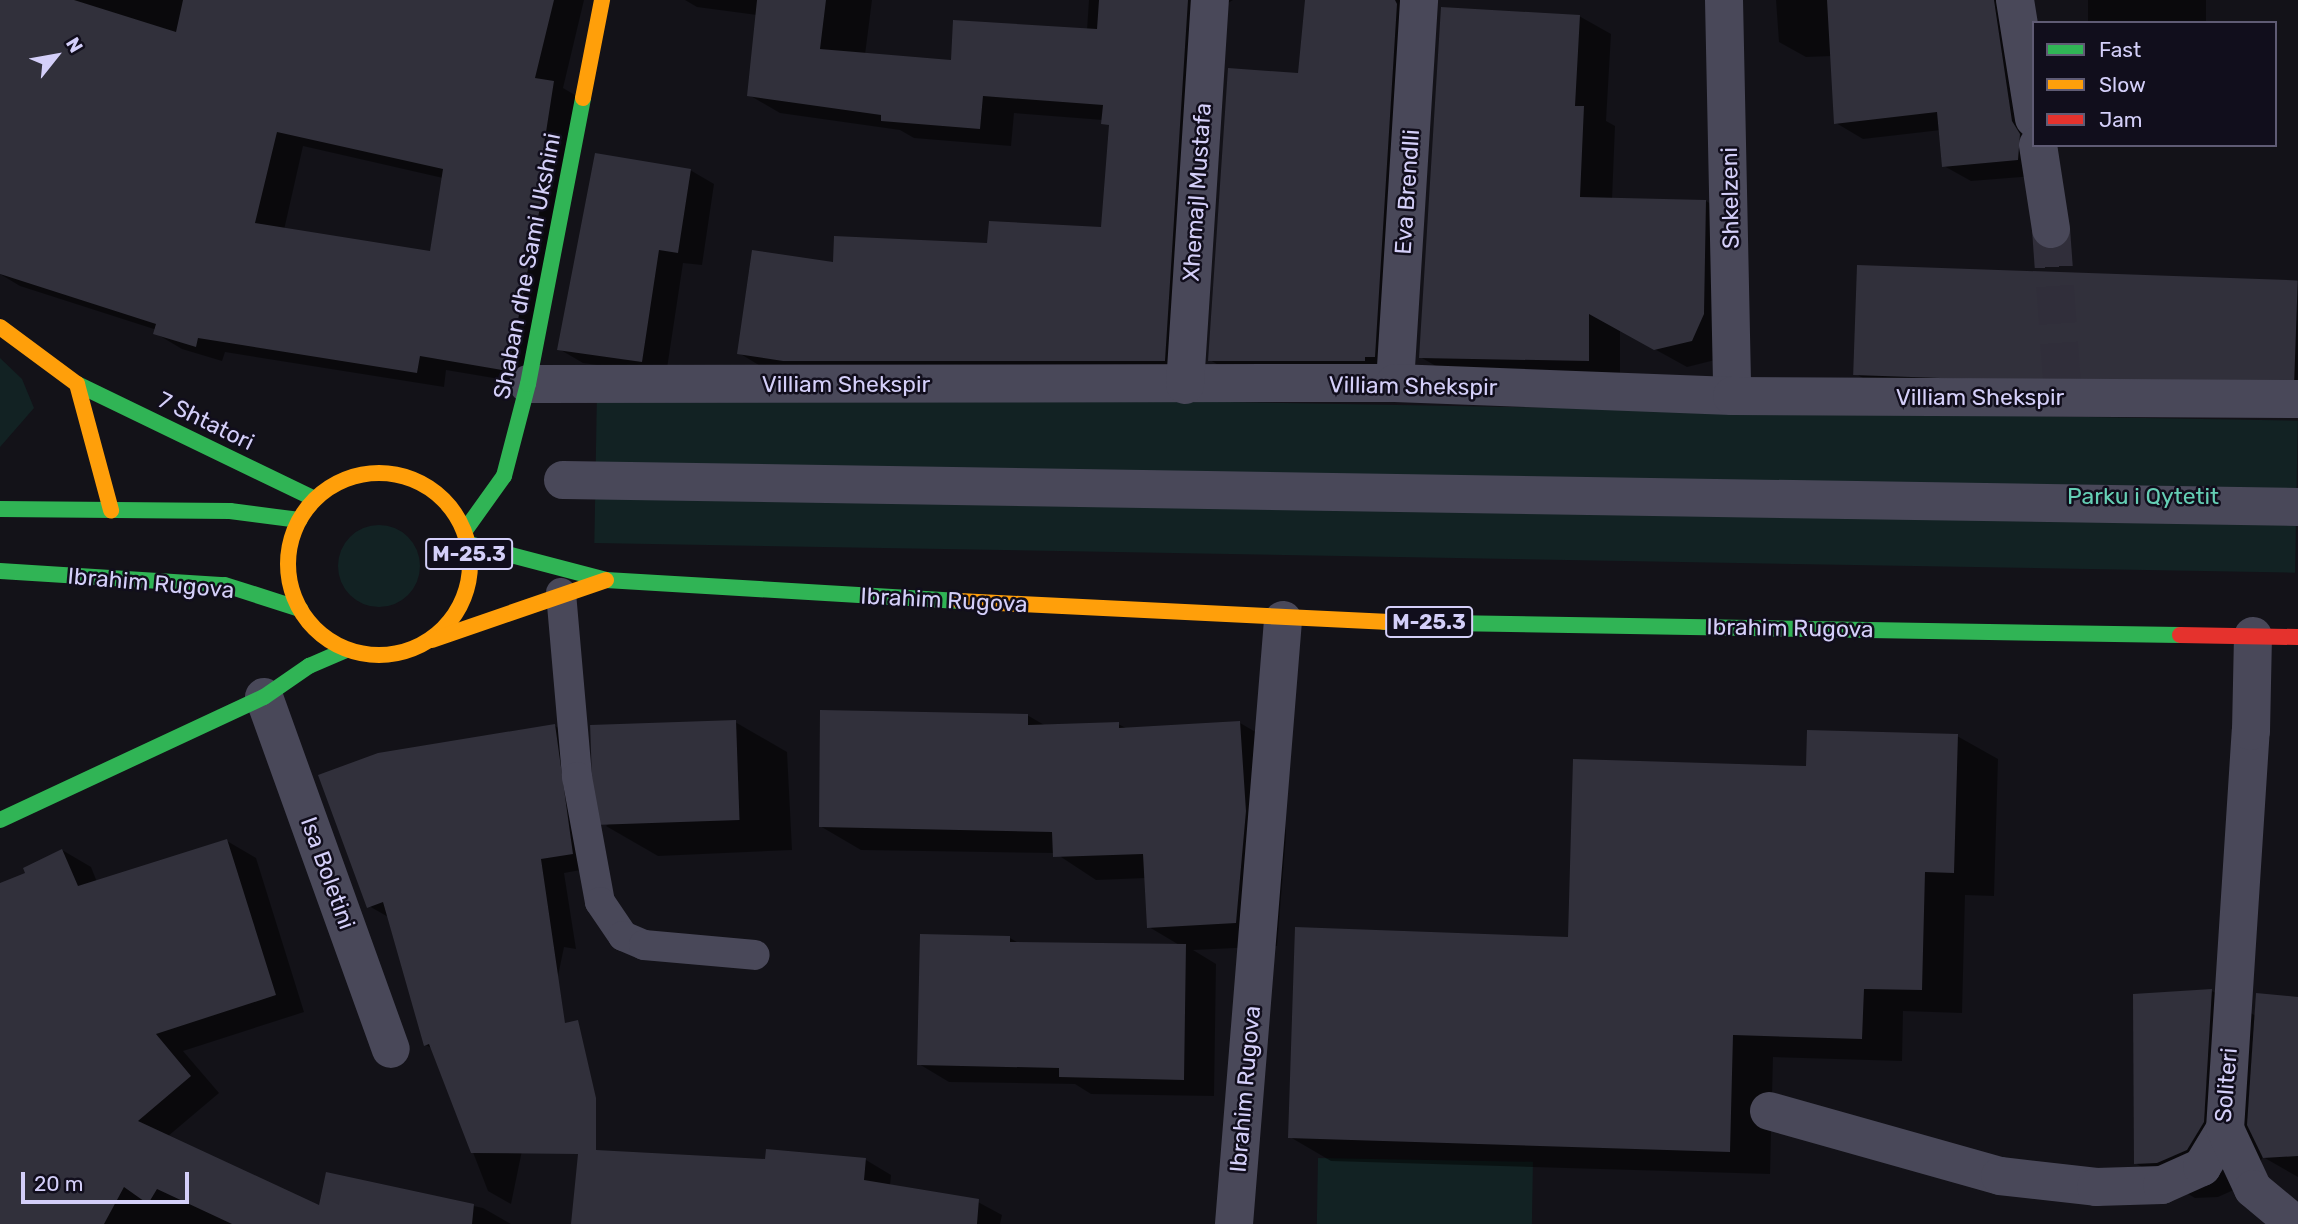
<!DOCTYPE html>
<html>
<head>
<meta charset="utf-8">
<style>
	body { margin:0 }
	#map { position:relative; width:2298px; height:1224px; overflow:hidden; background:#131218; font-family:Rubik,sans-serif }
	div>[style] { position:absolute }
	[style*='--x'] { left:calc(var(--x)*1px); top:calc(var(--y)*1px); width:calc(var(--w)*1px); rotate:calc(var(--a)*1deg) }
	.green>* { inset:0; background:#122223; transform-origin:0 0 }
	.round { border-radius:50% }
	.shadow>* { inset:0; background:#0007; transform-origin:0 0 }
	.building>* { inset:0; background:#31303b; transform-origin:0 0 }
	.street-tunnel>* { height:38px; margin-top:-19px; transform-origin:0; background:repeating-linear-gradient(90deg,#302e3a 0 38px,transparent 0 57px) }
	.lane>* { height:30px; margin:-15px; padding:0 15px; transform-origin:15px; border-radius:15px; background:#494859 }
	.street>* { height:38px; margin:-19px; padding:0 19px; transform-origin:19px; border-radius:19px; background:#494859 }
	.fast>* { height:16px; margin:-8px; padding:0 8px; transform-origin:8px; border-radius:8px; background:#30b455 }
	.slow>* { height:16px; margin:-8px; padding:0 8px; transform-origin:8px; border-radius:8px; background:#ff9f0a }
	.slow>.ring { margin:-8px; padding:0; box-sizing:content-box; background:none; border:16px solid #ff9f0a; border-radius:50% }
	.jam>* { height:16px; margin:-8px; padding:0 8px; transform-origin:8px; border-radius:8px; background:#e5322d }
	span { translate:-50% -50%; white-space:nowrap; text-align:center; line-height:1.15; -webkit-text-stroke:5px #110e1c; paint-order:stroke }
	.shield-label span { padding:2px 5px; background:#110e1c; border:2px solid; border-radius:5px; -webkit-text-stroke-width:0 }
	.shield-label { font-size:21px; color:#d4cff9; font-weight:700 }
	.street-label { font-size:23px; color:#d4cff9 }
	.park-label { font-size:23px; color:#65cfb5 }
	.legend { position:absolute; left:2032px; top:21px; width:245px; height:126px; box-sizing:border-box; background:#110e1c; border:2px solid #5f5b74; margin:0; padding:9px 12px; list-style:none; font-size:21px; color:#d4cff9 }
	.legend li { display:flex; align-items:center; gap:14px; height:35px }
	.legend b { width:35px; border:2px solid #5f5b74 }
	.north { position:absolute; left:21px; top:21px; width:70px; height:70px; -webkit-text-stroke:5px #110e1c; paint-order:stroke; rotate:59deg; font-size:19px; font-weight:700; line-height:28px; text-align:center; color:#d4cff9 }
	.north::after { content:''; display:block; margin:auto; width:24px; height:32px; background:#d4cff9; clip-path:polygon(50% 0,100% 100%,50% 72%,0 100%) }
	.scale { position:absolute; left:21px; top:1172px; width:168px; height:32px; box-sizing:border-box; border:4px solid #d4cff9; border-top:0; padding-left:9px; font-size:21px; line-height:24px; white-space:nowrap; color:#d4cff9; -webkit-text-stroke:5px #110e1c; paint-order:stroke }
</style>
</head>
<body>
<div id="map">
	<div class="green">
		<i style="clip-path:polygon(0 358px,22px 379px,34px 408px,0 447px)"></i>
		<i style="left:597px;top:391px;width:1701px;height:152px;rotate:1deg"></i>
		<i class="round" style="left:338px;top:525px;width:82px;height:82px"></i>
		<i style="left:1318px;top:1158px;width:215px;height:66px;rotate:1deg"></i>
	</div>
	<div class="shadow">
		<i style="clip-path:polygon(evenodd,0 0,584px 0,563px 88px,580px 98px,535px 385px,446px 370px,444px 387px,225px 352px,222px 361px,182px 349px,155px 333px,157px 330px,20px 286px,0 274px,0 0,303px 146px,443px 178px,432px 253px,284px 230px,303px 146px)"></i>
		<i style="clip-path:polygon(685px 0,872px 0,865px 55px,952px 62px,1087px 30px,1089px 0,1233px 0,1223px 6px,1196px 379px,770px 372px,739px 353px,835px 264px,1102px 228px,1111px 127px,1103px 120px,1014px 113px,1011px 146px,914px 138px,900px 130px,780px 113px,749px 95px,757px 15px,697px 7px)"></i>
		<i style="clip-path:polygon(1306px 0,1435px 0,1406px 374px,1242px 379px,1210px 360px,1299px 75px)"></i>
		<i style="clip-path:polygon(1776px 0,2029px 0,2045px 175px,1971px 181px,1944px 166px,1941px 130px,1863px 139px,1836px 123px,1832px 56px,1806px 57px,1779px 42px)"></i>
		<i style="left:2088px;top:0;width:118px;height:24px"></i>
		<i style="clip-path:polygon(1579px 16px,1611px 34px,1606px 121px,1615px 126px,1612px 200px,1706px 201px,1737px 220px,1723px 358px,1687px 367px,1620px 330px,1620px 378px,1452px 375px,1420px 357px)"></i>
		<i style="clip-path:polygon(690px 170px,714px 184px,702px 265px,683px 263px,666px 375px,583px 363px,559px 349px)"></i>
		<i style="clip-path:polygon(2298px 280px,2298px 402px,1901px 400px,1856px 374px)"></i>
		<i style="clip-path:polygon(1027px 715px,1046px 726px,1118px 724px,1128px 729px,1240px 723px,1280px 746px,1286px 835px,1277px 946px,1193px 950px,1216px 964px,1214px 1096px,1091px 1094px,1075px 1084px,949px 1082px,919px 1064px,1010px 938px,1020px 944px,1181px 946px,1149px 927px,1146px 878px,1096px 880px,1055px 853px,861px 850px,820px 826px)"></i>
		<i style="clip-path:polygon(735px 722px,787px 752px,792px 850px,658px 856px,606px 826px)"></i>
		<i style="clip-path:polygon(555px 726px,579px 740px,597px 867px,564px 873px,576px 949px,564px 947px,511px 1204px,488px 1191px,433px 1049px,426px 1045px,390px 918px,369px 906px)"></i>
		<i style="clip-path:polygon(1957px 736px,1998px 759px,1994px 896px,1965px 895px,1962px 1013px,1903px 1011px,1902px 1061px,1773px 1057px,1770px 1174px,1331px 1161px,1290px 1137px,1808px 768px)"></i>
		<i style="clip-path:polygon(227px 841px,256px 858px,304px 1012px,183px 1051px,219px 1093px,167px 1137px,320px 1208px,327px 1175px,483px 1208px,511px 1224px,0 1224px,0 884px,28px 874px,62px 850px,91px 867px,97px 882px)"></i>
		<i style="clip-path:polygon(2212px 991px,2256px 1016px,2298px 999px,2298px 1177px,2263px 1157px,2247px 1184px,2218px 1197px,2195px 1198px,2135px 1163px)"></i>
		<i style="clip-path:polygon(866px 1160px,891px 1175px,890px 1186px,976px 1201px,1002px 1215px,1000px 1224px,573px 1224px,766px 1161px)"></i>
	</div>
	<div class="building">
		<i style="clip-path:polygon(evenodd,0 0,74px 0,176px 32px,183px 0,554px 0,535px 78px,554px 81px,544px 145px,552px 146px,508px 371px,420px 356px,417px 373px,198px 338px,196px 347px,153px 334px,156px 324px,0 274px,0 0,277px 132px,443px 169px,430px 251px,255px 223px,277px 132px)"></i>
		<i style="clip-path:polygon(757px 0,826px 0,820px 49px,951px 60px,953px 20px,1097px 29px,1099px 0,1188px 0,1165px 361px,783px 361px,737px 354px,752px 250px,833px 262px,834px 236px,987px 243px,989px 221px,1101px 227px,1109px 125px,1101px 124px,1103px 105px,983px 96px,980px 129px,881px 121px,881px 115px,747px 96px)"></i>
		<i style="clip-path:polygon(1305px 0,1395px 0,1397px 4px,1375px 357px,1365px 357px,1365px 361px,1208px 361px,1228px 68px,1298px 73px)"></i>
		<i style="clip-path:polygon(1827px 0,1994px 0,2012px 121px,2020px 134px,2018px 160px,1942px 167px,1937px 112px,1834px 124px)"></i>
		<i style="clip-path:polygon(1441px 7px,1580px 15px,1575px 106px,1584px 106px,1580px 197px,1706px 200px,1704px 314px,1692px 341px,1654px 350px,1589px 314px,1589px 361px,1419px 358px)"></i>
		<i style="clip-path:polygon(595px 153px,691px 169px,678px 253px,659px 250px,642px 362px,557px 350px)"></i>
		<i style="left:1857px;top:265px;width:441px;height:110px;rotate:2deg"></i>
		<i style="clip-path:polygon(820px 710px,1028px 714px,1028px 725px,1119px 722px,1119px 728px,1240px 721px,1246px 811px,1236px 923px,1147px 928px,1143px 854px,1053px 857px,1052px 832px,819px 827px)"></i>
		<i style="left:736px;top:720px;width:100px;height:146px;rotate:88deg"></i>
		<i style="clip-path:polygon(555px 724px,573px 854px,541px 859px,565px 1023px,578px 1020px,596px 1098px,596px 1150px,765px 1159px,766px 1149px,866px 1158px,864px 1180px,979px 1199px,977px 1224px,571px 1224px,578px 1154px,471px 1153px,429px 1044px,424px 1046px,383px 902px,367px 908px,318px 775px,378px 753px)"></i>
		<i style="clip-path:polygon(1807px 730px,1958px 734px,1954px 873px,1925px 872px,1922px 990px,1864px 989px,1862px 1039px,1733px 1035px,1730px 1152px,1288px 1138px,1295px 927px,1568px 937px,1573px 759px,1806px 766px)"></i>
		<i style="clip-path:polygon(227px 839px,276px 995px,156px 1034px,191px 1076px,138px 1121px,319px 1205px,326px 1172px,474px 1204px,472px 1224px,232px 1224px,157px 1189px,148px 1204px,124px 1187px,104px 1224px,0 1224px,0 883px,25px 873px,23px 868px,62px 849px,78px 886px)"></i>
		<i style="clip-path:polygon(920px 934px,1010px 936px,1010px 942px,1186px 944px,1184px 1080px,1059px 1077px,1059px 1068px,917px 1065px)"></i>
		<i style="clip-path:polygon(2212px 989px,2204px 1122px,2187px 1150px,2157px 1163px,2134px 1164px,2133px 994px)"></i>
		<i style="clip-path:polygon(2256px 993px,2298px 997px,2298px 1156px,2263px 1158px,2247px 1125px)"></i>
	</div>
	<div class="street-tunnel">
		<i style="--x:2051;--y:229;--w:168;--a:85.9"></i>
	</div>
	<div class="lane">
		<i style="--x:561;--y:593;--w:185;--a:85"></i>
		<i style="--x:577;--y:777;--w:127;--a:79.6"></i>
		<i style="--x:600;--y:902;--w:41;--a:55.9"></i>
		<i style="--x:623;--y:936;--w:23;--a:23"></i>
		<i style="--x:644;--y:945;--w:111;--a:5.1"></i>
	</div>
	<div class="street">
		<i style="--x:1724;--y:0;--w:396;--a:88.8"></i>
		<i style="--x:2015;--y:0;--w:120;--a:80.9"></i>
		<i style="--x:2038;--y:145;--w:85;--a:81.2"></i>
		<i style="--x:1395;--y:383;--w:384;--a:-86.4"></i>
		<i style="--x:528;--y:384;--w:867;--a:-0.07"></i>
		<i style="--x:1395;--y:383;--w:337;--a:2.2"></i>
		<i style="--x:1732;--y:396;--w:566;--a:0.3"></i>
		<i style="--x:1185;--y:385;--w:386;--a:-86.3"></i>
		<i style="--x:563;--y:480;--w:1735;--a:0.89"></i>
		<i style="--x:264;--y:697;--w:374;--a:70.2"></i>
		<i style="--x:1769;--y:1111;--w:240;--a:15.7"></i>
		<i style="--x:2000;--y:1176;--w:97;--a:6.5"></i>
		<i style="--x:2096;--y:1187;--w:66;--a:-1.7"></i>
		<i style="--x:2162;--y:1185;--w:44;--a:-24.2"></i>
		<i style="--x:2202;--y:1167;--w:44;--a:-58.8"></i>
		<i style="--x:2225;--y:1129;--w:399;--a:-86.3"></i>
		<i style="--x:2251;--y:731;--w:95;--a:-88.8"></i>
		<i style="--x:2225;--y:1129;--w:66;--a:65"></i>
		<i style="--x:2253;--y:1189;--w:55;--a:39.8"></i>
		<i style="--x:1234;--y:1224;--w:606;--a:-85.36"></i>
	</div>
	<div class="fast">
		<i style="--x:77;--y:384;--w:264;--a:25.8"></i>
		<i style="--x:0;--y:509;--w:230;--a:0.5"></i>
		<i style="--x:230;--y:511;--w:70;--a:7.4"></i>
		<i style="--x:466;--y:529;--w:65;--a:-54.4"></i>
		<i style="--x:504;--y:476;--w:95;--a:-75.4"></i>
		<i style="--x:528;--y:384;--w:291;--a:-79.1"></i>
		<i style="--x:469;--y:544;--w:142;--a:14.7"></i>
		<i style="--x:606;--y:580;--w:354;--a:3.4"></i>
		<i style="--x:0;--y:571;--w:225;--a:3.6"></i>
		<i style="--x:225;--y:585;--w:79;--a:17.7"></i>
		<i style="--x:1384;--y:622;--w:796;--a:0.94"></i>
		<i style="--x:0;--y:820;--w:291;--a:-25"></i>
		<i style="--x:264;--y:697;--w:55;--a:-34.6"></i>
		<i style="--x:309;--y:666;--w:40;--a:-23.4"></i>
	</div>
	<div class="slow">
		<i style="--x:583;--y:98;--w:100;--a:-79"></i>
		<i style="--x:0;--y:327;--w:96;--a:36.5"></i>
		<i style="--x:77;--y:384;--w:131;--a:74.9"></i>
		<i class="ring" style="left:288px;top:473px;width:166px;height:166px"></i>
		<i style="--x:959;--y:601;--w:426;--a:2.8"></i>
		<i style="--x:432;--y:640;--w:184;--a:-19"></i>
	</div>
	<div class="jam">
		<i style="--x:2180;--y:635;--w:118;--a:1"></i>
	</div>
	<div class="shield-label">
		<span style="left:469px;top:554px">M-25.3</span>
		<span style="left:1429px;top:622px">M-25.3</span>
	</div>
	<div class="street-label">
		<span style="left:1197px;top:192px;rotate:-86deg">Xhemajl Mustafa</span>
		<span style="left:1407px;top:192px;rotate:-86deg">Eva Brendlli</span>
		<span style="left:1730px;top:198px;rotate:-91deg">Shkelzeni</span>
		<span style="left:527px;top:266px;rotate:-79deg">Shaban dhe Sami Ukshini</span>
		<span style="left:846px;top:384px">Villiam Shekspir</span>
		<span style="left:1413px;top:386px;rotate:1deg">Villiam Shekspir</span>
		<span style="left:1980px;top:397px">Villiam Shekspir</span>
		<span style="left:206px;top:421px;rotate:26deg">7 Shtatori</span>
		<span style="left:151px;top:583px;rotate:5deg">Ibrahim Rugova</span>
		<span style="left:944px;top:600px;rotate:3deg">Ibrahim Rugova</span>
		<span style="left:1790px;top:628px;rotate:1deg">Ibrahim Rugova</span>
		<span style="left:328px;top:873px;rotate:70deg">Isa Boletini</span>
		<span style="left:2226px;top:1085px;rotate:-85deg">Soliteri</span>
		<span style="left:1245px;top:1089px;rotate:-85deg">Ibrahim Rugova</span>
	</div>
	<div class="park-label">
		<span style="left:2143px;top:496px">Parku i Qytetit</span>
	</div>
	<ul class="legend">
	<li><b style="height:9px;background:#30b455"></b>Fast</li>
	<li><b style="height:9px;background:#ff9f0a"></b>Slow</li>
	<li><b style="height:9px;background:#e5322d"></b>Jam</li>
	</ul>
	<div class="north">N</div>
	<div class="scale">20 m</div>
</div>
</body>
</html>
